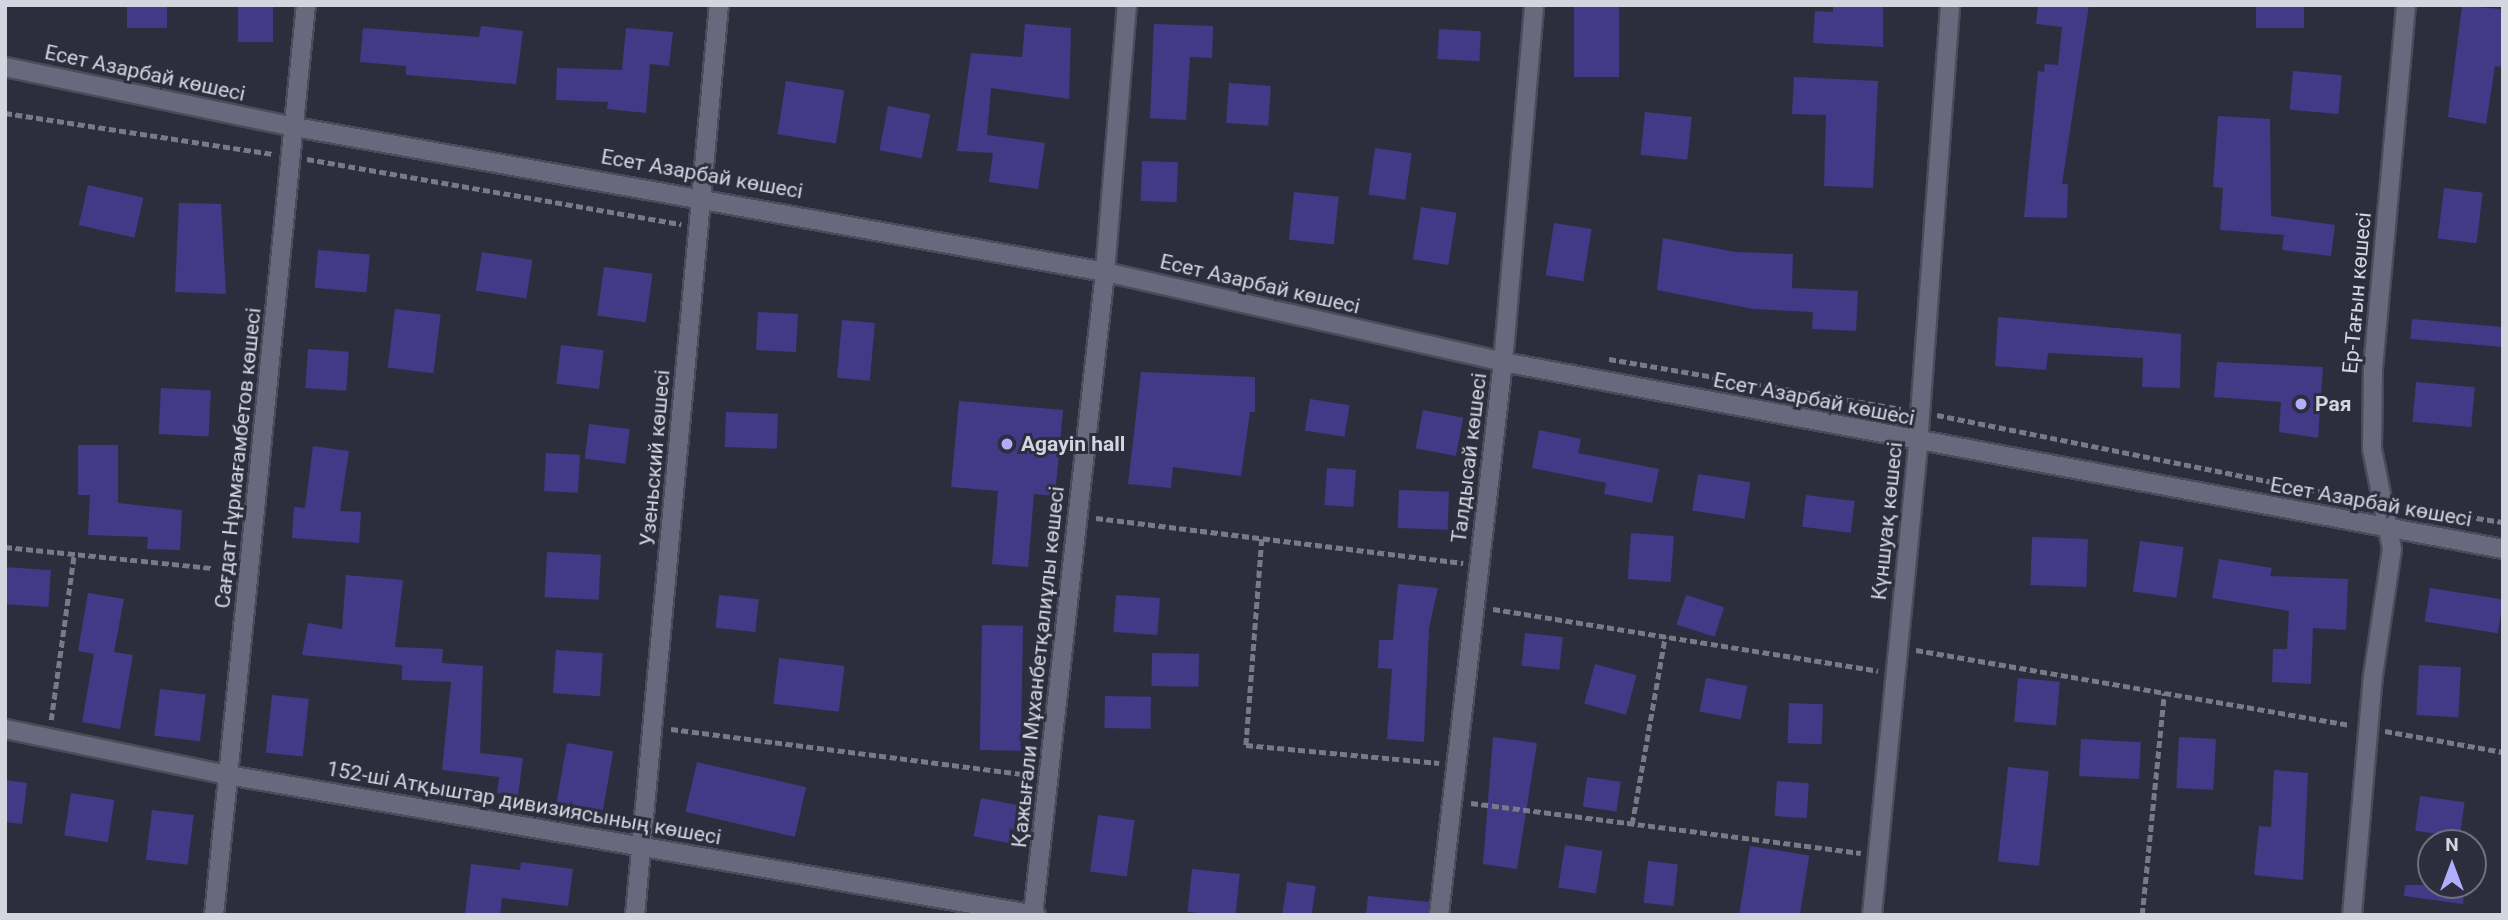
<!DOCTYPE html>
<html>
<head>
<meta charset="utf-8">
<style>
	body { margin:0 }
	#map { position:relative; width:2508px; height:920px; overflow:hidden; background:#2e2d3e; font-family:Roboto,sans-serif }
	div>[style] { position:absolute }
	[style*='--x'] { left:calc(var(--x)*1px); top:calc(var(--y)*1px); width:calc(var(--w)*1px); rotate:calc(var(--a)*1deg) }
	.building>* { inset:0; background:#443987; transform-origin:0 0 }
	.path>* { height:4.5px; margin-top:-2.25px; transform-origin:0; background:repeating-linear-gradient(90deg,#797987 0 7px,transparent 0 10.5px) }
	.roads { filter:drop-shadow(2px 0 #4b4b59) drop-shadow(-2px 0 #4b4b59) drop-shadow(0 2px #4b4b59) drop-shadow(0 -2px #4b4b59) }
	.minor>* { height:18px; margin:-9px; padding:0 9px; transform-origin:9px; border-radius:9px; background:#69697d }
	.dots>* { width:19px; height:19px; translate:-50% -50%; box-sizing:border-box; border:4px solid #2e2d3e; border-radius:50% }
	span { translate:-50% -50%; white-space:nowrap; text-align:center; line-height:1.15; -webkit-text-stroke:6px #2e2d3e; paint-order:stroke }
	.street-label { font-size:21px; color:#d5d5e0 }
	.poi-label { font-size:21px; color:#d5d5e0; font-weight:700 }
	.left { translate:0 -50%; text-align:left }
	.frame { position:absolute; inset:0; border:7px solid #d5d5e0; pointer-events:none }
	.north { position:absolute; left:2417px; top:829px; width:70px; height:70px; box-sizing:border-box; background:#2e2d3e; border:2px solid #71707f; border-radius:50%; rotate:0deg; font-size:19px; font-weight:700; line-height:28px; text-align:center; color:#d5d5e0 }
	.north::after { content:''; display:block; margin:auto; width:24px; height:32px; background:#b1adfa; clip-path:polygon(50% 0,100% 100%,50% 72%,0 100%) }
</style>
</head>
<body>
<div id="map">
	<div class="building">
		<i style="left:127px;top:5px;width:40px;height:23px"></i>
		<i style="left:238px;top:5px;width:35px;height:37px"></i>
		<i style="left:1574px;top:5px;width:45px;height:72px"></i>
		<i style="clip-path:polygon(1833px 5px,1883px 5px,1883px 47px,1813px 43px,1815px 11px,1833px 12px)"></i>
		<i style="clip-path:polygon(2038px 5px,2089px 5px,2062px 184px,2068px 184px,2067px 218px,2024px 217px,2038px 71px,2044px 72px,2045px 64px,2058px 65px,2062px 27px,2036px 24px)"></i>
		<i style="left:2256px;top:5px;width:48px;height:23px"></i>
		<i style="clip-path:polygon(2462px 6px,2503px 9px,2503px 67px,2495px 66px,2486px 124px,2448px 117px)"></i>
		<i style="clip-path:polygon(1025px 24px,1071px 28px,1069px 99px,991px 88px,987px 135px,1045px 143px,1038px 189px,989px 182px,993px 153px,957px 151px,971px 53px,1022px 57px)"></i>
		<i style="clip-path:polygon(1154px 24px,1213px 26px,1212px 58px,1190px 57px,1186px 120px,1150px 118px)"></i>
		<i style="clip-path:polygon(481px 26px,523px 31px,516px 84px,406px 75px,406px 66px,360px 62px,363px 28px,479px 37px)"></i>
		<i style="clip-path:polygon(626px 28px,673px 32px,669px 66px,650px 64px,646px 113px,607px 109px,608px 102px,556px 100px,557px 68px,622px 70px)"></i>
		<i style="left:1439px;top:29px;width:42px;height:30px;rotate:3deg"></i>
		<i style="left:2293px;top:71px;width:49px;height:39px;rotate:5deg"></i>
		<i style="clip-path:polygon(1794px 77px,1878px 81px,1873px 188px,1824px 186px,1826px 115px,1792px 114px)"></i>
		<i style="left:786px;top:81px;width:59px;height:54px;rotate:9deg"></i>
		<i style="left:1229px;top:83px;width:42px;height:40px;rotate:4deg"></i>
		<i style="left:888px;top:106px;width:43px;height:45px;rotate:11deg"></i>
		<i style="left:1645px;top:112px;width:47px;height:43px;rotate:6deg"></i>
		<i style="clip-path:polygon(2218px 116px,2270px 119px,2271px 216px,2335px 225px,2331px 256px,2282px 250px,2284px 235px,2220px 230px,2223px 188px,2213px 187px)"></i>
		<i style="left:1375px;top:148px;width:37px;height:47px;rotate:8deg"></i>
		<i style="left:1142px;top:161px;width:36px;height:40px;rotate:2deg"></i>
		<i style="left:88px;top:185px;width:57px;height:41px;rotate:13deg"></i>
		<i style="left:2444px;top:188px;width:39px;height:51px;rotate:7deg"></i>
		<i style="left:1294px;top:192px;width:45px;height:48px;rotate:6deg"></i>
		<i style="clip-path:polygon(179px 203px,221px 204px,226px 294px,175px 292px)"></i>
		<i style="left:1421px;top:207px;width:36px;height:53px;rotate:9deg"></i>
		<i style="left:1554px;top:223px;width:38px;height:53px;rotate:9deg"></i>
		<i style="clip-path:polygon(1663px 238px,1735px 252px,1793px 254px,1792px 288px,1858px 291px,1856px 331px,1812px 329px,1813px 312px,1753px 309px,1657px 290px)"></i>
		<i style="left:318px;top:250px;width:52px;height:38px;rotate:5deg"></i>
		<i style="left:482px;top:252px;width:51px;height:39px;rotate:9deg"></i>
		<i style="left:604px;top:267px;width:49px;height:49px;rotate:8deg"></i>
		<i style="left:395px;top:309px;width:46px;height:59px;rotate:7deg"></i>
		<i style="left:758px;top:312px;width:40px;height:38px;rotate:3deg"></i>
		<i style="clip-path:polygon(1998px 317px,2181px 334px,2180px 388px,2142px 387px,2143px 358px,2048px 353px,2046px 370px,1995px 366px)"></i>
		<i style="left:2412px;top:319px;width:91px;height:20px;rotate:5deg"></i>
		<i style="left:842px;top:320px;width:33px;height:58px;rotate:5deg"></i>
		<i style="left:561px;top:345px;width:43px;height:39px;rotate:7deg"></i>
		<i style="left:308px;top:349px;width:41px;height:39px;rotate:4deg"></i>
		<i style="clip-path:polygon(2217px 362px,2323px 367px,2318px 438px,2279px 432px,2281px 402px,2214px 397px)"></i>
		<i style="clip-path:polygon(1141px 372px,1255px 377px,1255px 412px,1250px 412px,1241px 476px,1173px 467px,1171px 488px,1128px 484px)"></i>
		<i style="left:2416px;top:382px;width:59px;height:40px;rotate:5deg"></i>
		<i style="left:161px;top:388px;width:50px;height:46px;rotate:3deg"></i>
		<i style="left:1310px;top:399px;width:40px;height:32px;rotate:9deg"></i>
		<i style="clip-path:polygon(959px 401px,1063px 410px,1055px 496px,1034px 494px,1028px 567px,992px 564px,998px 491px,951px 487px)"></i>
		<i style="left:1423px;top:410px;width:41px;height:39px;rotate:11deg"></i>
		<i style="left:726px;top:412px;width:52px;height:35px;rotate:2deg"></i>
		<i style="left:589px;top:424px;width:41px;height:35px;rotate:7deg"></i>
		<i style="clip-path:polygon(1539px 430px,1581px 439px,1578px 453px,1659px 469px,1652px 503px,1604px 494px,1606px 483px,1532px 468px)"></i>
		<i style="clip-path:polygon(78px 445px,118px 445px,118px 503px,182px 510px,180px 550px,147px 549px,148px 537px,88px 535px,90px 495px,78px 495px)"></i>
		<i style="clip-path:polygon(313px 446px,349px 451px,340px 511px,361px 512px,359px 543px,292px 538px,294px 507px,305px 508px)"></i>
		<i style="left:546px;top:453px;width:34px;height:38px;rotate:3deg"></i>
		<i style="left:1327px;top:468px;width:29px;height:37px;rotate:4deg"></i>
		<i style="left:1698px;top:474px;width:53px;height:37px;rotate:9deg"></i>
		<i style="left:1399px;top:490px;width:50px;height:38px;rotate:2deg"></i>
		<i style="left:1806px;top:495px;width:49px;height:32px;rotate:7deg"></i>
		<i style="left:1631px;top:533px;width:43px;height:46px;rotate:4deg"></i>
		<i style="left:2032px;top:537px;width:56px;height:48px;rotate:2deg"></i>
		<i style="left:2140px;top:541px;width:44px;height:51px;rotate:8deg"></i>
		<i style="left:547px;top:552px;width:54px;height:45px;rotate:3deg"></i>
		<i style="clip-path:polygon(2219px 559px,2272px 568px,2270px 576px,2348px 579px,2346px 630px,2313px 628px,2311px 684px,2272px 682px,2273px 649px,2287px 649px,2289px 611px,2212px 598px)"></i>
		<i style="left:5px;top:567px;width:46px;height:37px;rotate:4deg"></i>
		<i style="clip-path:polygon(346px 575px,403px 580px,395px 647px,443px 649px,442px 663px,483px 666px,480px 753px,523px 758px,518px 796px,497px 793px,499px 777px,442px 770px,451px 682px,402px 680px,402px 665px,302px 655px,308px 623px,342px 629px)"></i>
		<i style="clip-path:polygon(1398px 584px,1438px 588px,1429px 628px,1424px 742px,1387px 739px,1392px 669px,1378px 668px,1379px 640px,1393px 640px)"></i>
		<i style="left:2430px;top:588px;width:74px;height:34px;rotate:9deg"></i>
		<i style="clip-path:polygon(88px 593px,124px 599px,114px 652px,133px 655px,120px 729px,82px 722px,94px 654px,78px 651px)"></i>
		<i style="left:719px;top:595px;width:40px;height:33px;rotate:6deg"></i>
		<i style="left:1116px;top:595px;width:44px;height:37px;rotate:4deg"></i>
		<i style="left:1686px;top:595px;width:40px;height:31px;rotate:18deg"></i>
		<i style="left:982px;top:625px;width:41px;height:125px;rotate:1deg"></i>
		<i style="left:1525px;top:633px;width:38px;height:33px;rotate:6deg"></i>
		<i style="left:556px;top:650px;width:47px;height:43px;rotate:4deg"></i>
		<i style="left:1152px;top:653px;width:47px;height:33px;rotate:1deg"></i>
		<i style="left:779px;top:658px;width:66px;height:46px;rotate:7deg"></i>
		<i style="left:1595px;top:664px;width:43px;height:41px;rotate:15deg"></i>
		<i style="left:2419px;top:665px;width:42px;height:50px;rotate:3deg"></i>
		<i style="left:1706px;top:678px;width:42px;height:34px;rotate:11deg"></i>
		<i style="left:2018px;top:678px;width:42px;height:44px;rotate:5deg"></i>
		<i style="left:160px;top:689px;width:46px;height:47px;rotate:7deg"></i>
		<i style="left:272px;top:695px;width:37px;height:58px;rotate:6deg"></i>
		<i style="left:1105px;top:696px;width:46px;height:32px;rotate:1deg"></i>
		<i style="left:1789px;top:703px;width:34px;height:40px;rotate:2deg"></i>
		<i style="clip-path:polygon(1493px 737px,1537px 743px,1517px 869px,1483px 864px)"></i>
		<i style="left:2179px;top:737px;width:37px;height:51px;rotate:3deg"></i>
		<i style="left:2081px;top:739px;width:60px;height:37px;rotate:3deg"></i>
		<i style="left:567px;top:743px;width:47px;height:60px;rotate:10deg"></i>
		<i style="left:697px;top:762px;width:112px;height:51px;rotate:13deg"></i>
		<i style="left:2008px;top:767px;width:41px;height:95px;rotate:6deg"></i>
		<i style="clip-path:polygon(2274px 770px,2308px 773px,2303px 880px,2254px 875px,2259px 826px,2271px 827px)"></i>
		<i style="left:1587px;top:777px;width:34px;height:30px;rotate:8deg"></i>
		<i style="clip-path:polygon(5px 780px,27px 783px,22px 824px,5px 822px)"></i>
		<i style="left:1777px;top:781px;width:32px;height:35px;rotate:4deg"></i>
		<i style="left:71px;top:793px;width:44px;height:43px;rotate:9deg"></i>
		<i style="left:2420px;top:796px;width:45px;height:35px;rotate:8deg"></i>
		<i style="left:981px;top:798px;width:38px;height:39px;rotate:11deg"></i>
		<i style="left:152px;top:810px;width:42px;height:50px;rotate:7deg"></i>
		<i style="left:1098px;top:815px;width:37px;height:57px;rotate:8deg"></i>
		<i style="left:1565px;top:845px;width:38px;height:43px;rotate:9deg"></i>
		<i style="left:1750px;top:846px;width:60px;height:70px;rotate:9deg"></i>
		<i style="left:1648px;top:861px;width:30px;height:42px;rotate:6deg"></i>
		<i style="clip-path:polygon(521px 862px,573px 869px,568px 906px,502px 898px,500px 915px,465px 915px,471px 864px,520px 870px)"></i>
		<i style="left:1192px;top:869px;width:48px;height:43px;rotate:6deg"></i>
		<i style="left:1287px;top:882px;width:29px;height:33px;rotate:8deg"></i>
		<i style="clip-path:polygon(2405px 885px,2465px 885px,2463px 904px,2404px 896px)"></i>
		<i style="clip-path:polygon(1368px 896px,1429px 902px,1428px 915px,1366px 915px)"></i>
	</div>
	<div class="path">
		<i style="--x:5;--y:113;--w:272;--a:8.7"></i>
		<i style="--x:307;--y:159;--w:380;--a:9.9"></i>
		<i style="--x:1609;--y:359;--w:296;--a:9.7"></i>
		<i style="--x:1937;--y:415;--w:435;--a:11.3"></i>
		<i style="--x:2404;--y:507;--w:100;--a:8.6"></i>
		<i style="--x:1096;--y:518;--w:370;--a:7"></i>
		<i style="--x:1262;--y:539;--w:207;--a:94.4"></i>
		<i style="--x:1246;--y:745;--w:194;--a:5.3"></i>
		<i style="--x:5;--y:547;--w:209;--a:5.8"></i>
		<i style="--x:1493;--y:609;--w:390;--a:9.1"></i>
		<i style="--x:1916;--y:650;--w:439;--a:9.8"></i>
		<i style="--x:51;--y:720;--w:168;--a:-82.1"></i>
		<i style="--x:671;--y:729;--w:362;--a:7.3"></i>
		<i style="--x:2385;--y:731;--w:120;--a:10.1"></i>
		<i style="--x:1471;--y:803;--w:393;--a:7.3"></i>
		<i style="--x:1632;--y:824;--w:190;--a:-80"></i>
		<i style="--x:2142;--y:915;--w:223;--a:-84.3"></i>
	</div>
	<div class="roads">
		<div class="minor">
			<i style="--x:5;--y:67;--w:296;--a:11.7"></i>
			<i style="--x:295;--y:127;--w:823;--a:10.15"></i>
			<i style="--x:1105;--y:272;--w:408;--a:12.7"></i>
			<i style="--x:1503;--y:362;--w:1017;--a:10.59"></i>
			<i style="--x:5;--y:729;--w:228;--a:11.7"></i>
			<i style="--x:228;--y:775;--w:820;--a:9.83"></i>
			<i style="--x:214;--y:915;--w:915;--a:-84.23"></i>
			<i style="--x:635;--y:915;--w:914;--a:-84.73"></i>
			<i style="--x:1033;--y:915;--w:647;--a:-83.61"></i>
			<i style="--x:1105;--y:272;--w:268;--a:-85.3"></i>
			<i style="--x:1439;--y:915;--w:557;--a:-83.4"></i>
			<i style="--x:1503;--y:362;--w:358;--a:-85"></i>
			<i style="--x:1872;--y:915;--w:474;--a:-84.4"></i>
			<i style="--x:1918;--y:443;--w:439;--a:-85.8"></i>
			<i style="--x:2352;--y:915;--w:240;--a:-85"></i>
			<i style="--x:2373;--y:676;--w:128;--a:-81.5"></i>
			<i style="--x:2392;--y:549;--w:102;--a:-101.3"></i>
			<i style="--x:2372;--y:449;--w:81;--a:-89.3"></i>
			<i style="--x:2373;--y:368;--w:364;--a:-84.8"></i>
		</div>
	</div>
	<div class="dots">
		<i style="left:2301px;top:404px;background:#b1adfa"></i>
		<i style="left:1007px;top:444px;background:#b1adfa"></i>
	</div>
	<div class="street-label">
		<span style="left:145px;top:73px;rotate:12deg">Есет Азарбай көшесі</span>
		<span style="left:702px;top:174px;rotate:10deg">Есет Азарбай көшесі</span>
		<span style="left:1260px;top:284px;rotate:13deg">Есет Азарбай көшесі</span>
		<span style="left:2357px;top:293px;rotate:-85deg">Ер-Тағын көшесі</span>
		<span style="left:1814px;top:399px;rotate:11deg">Есет Азарбай көшесі</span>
		<span style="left:238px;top:458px;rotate:-84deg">Сағдат Нұрмағамбетов көшесі</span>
		<span style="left:655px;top:458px;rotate:-85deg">Узеньский көшесі</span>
		<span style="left:1469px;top:458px;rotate:-83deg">Талдысай көшесі</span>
		<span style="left:2371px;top:502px;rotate:10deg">Есет Азарбай көшесі</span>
		<span style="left:1887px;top:521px;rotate:-84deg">Күншуақ көшесі</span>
		<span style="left:1038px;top:667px;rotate:-84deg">Қажығали Мұханбетқалиұлы көшесі</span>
		<span style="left:524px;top:803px;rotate:10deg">152-ші Атқыштар дивизиясының көшесі</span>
	</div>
	<div class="poi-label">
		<span class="left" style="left:2315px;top:404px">Рая</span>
		<span class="left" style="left:1021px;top:444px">Agayin hall</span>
	</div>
	<div class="frame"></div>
	<div class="north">N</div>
</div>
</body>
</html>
